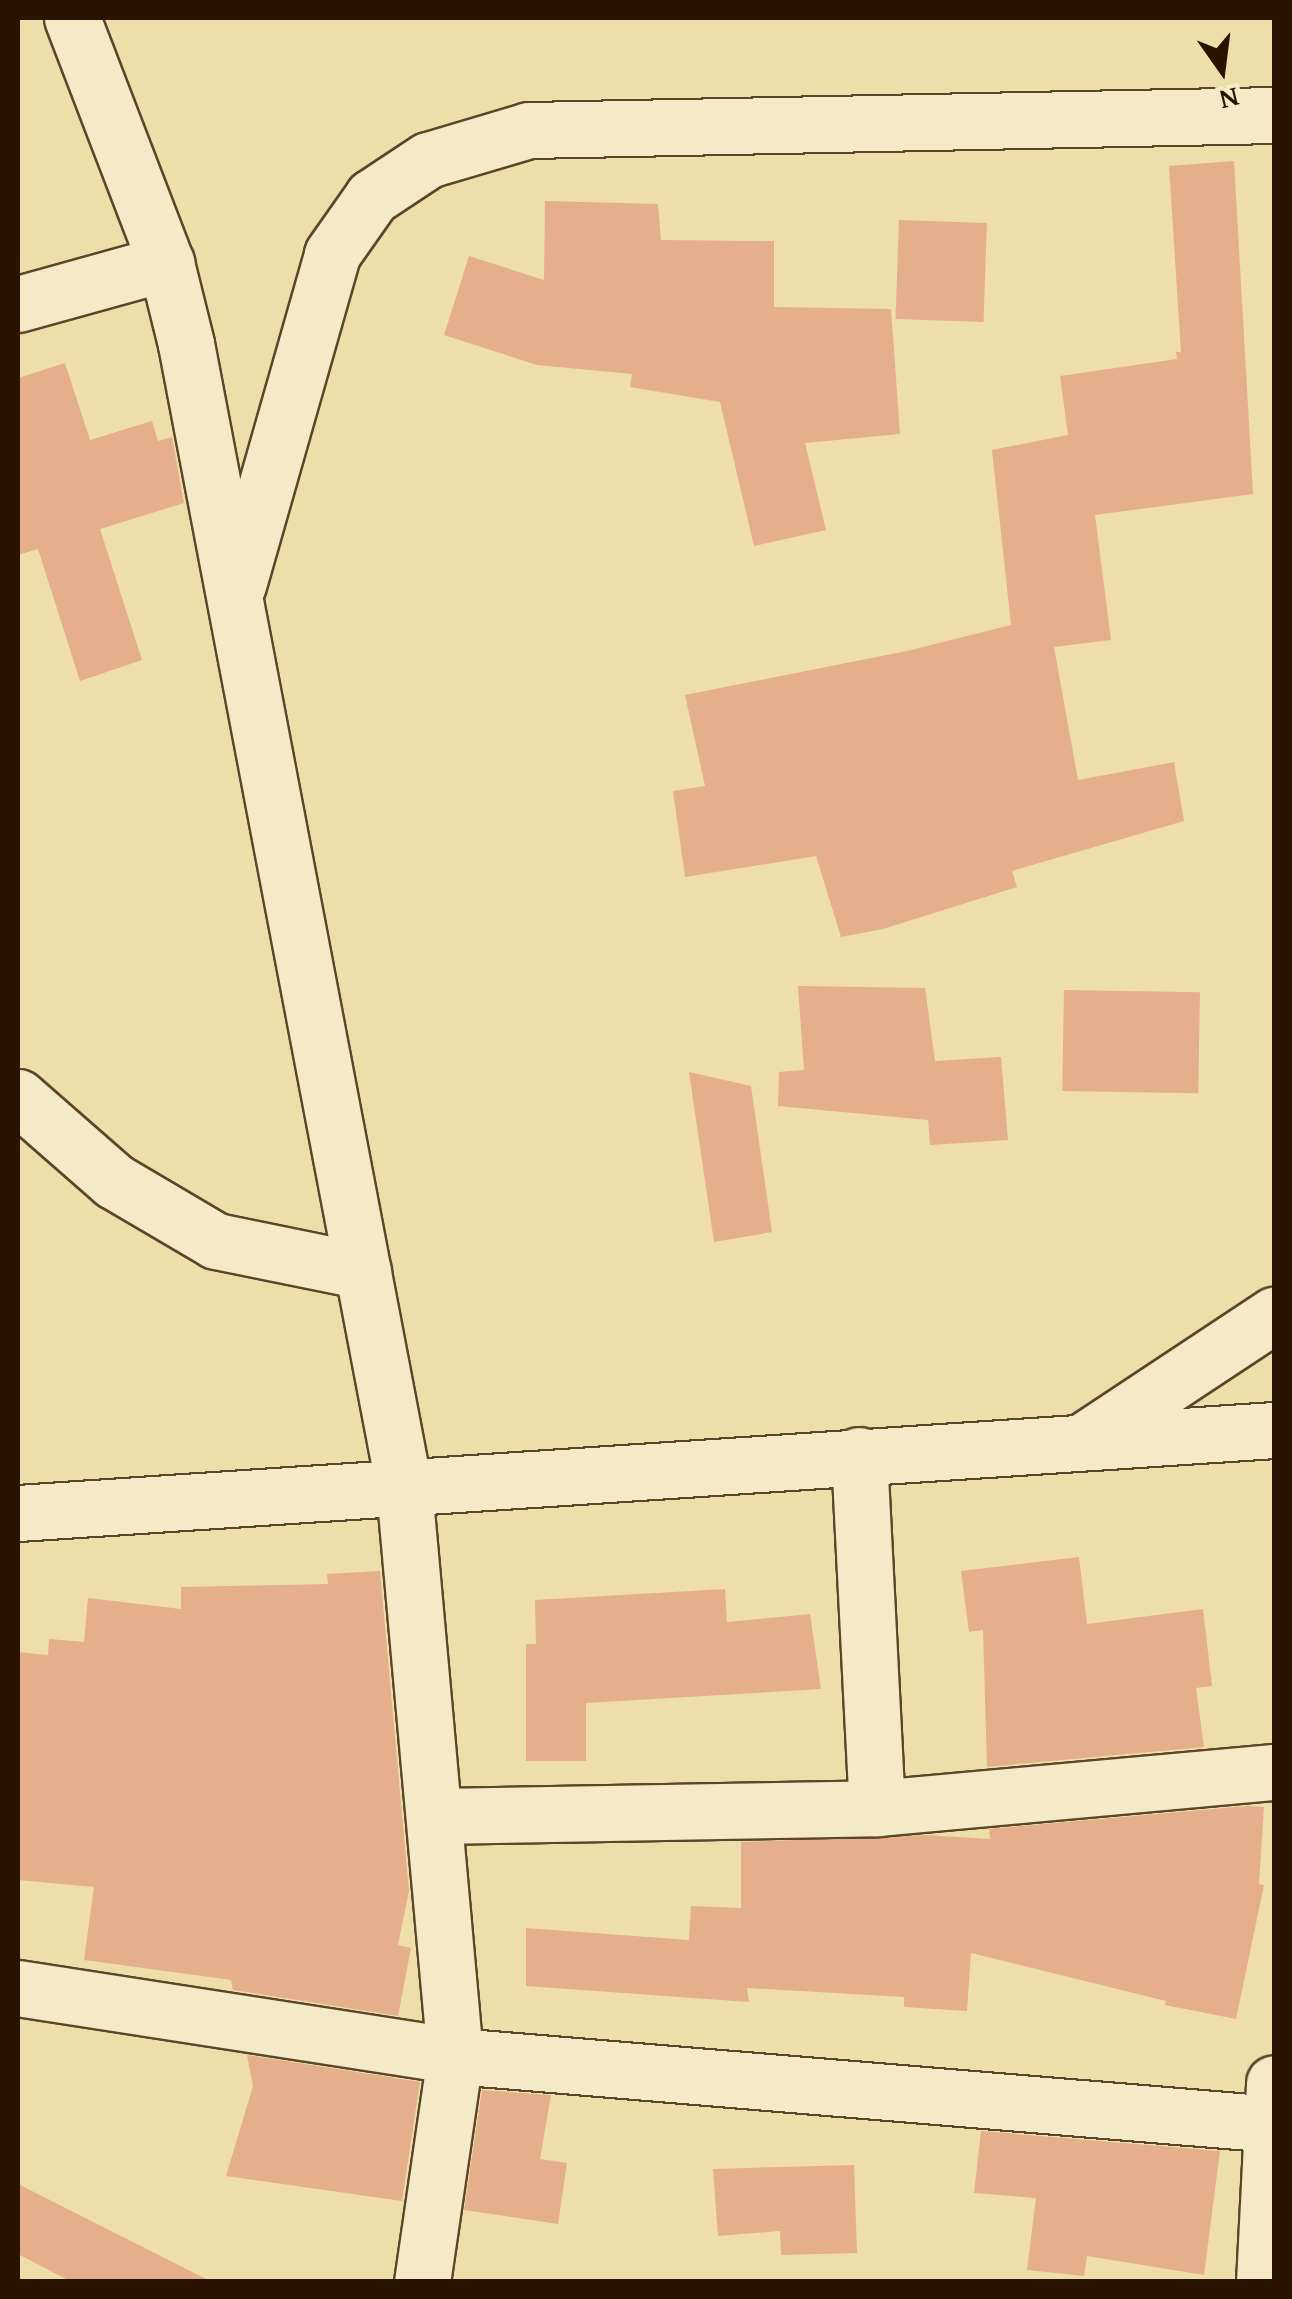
<!DOCTYPE html>
<html>
<head>
<meta charset="utf-8">
<style>
	body { margin:0 }
	#map { position:relative; width:1292px; height:2299px; overflow:hidden; background:#eedea9; font-family:"Gentium Book Plus",serif }
	div>[style] { position:absolute }
	[style*='--x'] { left:calc(var(--x)*1px); top:calc(var(--y)*1px); width:calc(var(--w)*1px); rotate:calc(var(--a)*1deg) }
	.building>* { inset:0; background:#e6af8b; transform-origin:0 0 }
	.roads { filter:drop-shadow(2px 0 #5b462a) drop-shadow(-2px 0 #5b462a) drop-shadow(0 2px #5b462a) drop-shadow(0 -2px #5b462a) }
	.minor>* { height:55px; margin:-27.5px; padding:0 27.5px; transform-origin:27.5px; border-radius:27.5px; background:#f4eac7 }
	span { translate:-50% -50%; white-space:nowrap; text-align:center; line-height:1.15; -webkit-text-stroke:9px #f4eac7; paint-order:stroke }
	.frame { position:absolute; inset:0; border:20px solid #2a1300; pointer-events:none }
	.north { position:absolute; left:1172px; top:20px; width:100px; height:100px; -webkit-text-stroke:8px #f4eac7; paint-order:stroke; rotate:166deg; font-size:28px; font-weight:700; line-height:40px; text-align:center; color:#2a1300 }
	.north::after { content:''; display:block; margin:auto; width:35px; height:45px; background:#2a1300; clip-path:polygon(50% 0,100% 100%,50% 72%,0 100%) }
</style>
</head>
<body>
<div id="map">
	<div class="building">
		<i style="clip-path:polygon(1234px 161px,1253px 494px,1095px 515px,1111px 640px,1054px 647px,1078px 780px,1174px 762px,1184px 821px,1012px 871px,1017px 887px,883px 929px,841px 937px,816px 856px,685px 877px,673px 791px,705px 786px,685px 695px,907px 651px,1011px 625px,992px 450px,1068px 435px,1060px 376px,1177px 359px,1176px 352px,1181px 352px,1169px 166px)"></i>
		<i style="clip-path:polygon(545px 201px,658px 204px,661px 240px,774px 241px,774px 307px,891px 309px,900px 434px,805px 443px,826px 530px,754px 546px,720px 402px,630px 387px,632px 374px,537px 365px,444px 335px,469px 256px,544px 280px)"></i>
		<i style="left:899px;top:220px;width:88px;height:99px;rotate:2deg"></i>
		<i style="clip-path:polygon(65px 363px,90px 440px,152px 421px,158px 441px,172px 437px,184px 503px,100px 529px,142px 660px,80px 681px,38px 549px,18px 555px,18px 378px)"></i>
		<i style="clip-path:polygon(798px 986px,925px 988px,935px 1061px,1001px 1057px,1008px 1140px,930px 1145px,928px 1120px,778px 1106px,779px 1072px,804px 1070px)"></i>
		<i style="left:1064px;top:990px;width:136px;height:101px;rotate:1deg"></i>
		<i style="clip-path:polygon(689px 1072px,751px 1086px,772px 1232px,714px 1242px)"></i>
		<i style="clip-path:polygon(1079px 1557px,1087px 1624px,1203px 1609px,1212px 1686px,1196px 1688px,1204px 1747px,987px 1767px,983px 1630px,969px 1632px,961px 1571px)"></i>
		<i style="clip-path:polygon(380px 1571px,409px 1891px,398px 1945px,411px 1948px,398px 2016px,233px 1990px,231px 1980px,84px 1960px,94px 1887px,18px 1880px,18px 1652px,48px 1655px,49px 1639px,84px 1642px,88px 1598px,181px 1609px,181px 1587px,328px 1584px,327px 1574px)"></i>
		<i style="clip-path:polygon(725px 1589px,727px 1622px,810px 1614px,821px 1689px,586px 1703px,586px 1761px,526px 1761px,526px 1644px,536px 1644px,535px 1600px)"></i>
		<i style="clip-path:polygon(1247px 1806px,1264px 1807px,1259px 1884px,1264px 1885px,1236px 2019px,1165px 2005px,1166px 2001px,971px 1953px,967px 2011px,904px 2007px,904px 1997px,747px 1988px,749px 2002px,526px 1986px,526px 1928px,689px 1940px,691px 1906px,741px 1908px,741px 1842px,927px 1835px,990px 1839px,989px 1829px)"></i>
		<i style="clip-path:polygon(247px 2055px,420px 2082px,402px 2201px,226px 2176px,253px 2086px)"></i>
		<i style="clip-path:polygon(482px 2090px,551px 2095px,540px 2159px,567px 2163px,558px 2224px,464px 2210px)"></i>
		<i style="clip-path:polygon(981px 2131px,1220px 2151px,1204px 2275px,1087px 2256px,1084px 2276px,1027px 2270px,1036px 2198px,974px 2193px)"></i>
		<i style="clip-path:polygon(854px 2165px,857px 2253px,781px 2255px,780px 2231px,718px 2236px,713px 2169px)"></i>
		<i style="clip-path:polygon(18px 2184px,212px 2282px,72px 2282px,18px 2254px)"></i>
	</div>
	<div class="roads">
		<div class="minor">
			<i style="--x:72;--y:18;--w:262;--a:69"></i>
			<i style="--x:166;--y:263;--w:83;--a:76.1"></i>
			<i style="--x:186;--y:344;--w:1165;--a:79.21"></i>
			<i style="--x:404;--y:1488;--w:570;--a:84.87"></i>
			<i style="--x:455;--y:2056;--w:228;--a:98.3"></i>
			<i style="--x:18;--y:304;--w:154;--a:-15.5"></i>
			<i style="--x:238;--y:585;--w:344;--a:-74.1"></i>
			<i style="--x:332;--y:254;--w:70;--a:-54.9"></i>
			<i style="--x:372;--y:197;--w:67;--a:-33.5"></i>
			<i style="--x:428;--y:160;--w:105;--a:-16.5"></i>
			<i style="--x:529;--y:130;--w:745;--a:-1.15"></i>
			<i style="--x:18;--y:1097;--w:128;--a:41.2"></i>
			<i style="--x:114;--y:1181;--w:118;--a:30.5"></i>
			<i style="--x:216;--y:1241;--w:150;--a:11.5"></i>
			<i style="--x:1085;--y:1440;--w:227;--a:-33.5"></i>
			<i style="--x:859;--y:1455;--w:353;--a:87.1"></i>
			<i style="--x:18;--y:1513;--w:1259;--a:-3.78"></i>
			<i style="--x:437;--y:1816;--w:440;--a:-1"></i>
			<i style="--x:877;--y:1808;--w:399;--a:-5.2"></i>
			<i style="--x:18;--y:1988;--w:442;--a:8.8"></i>
			<i style="--x:455;--y:2056;--w:822;--a:4.75"></i>
			<i style="--x:1264;--y:2282;--w:199;--a:-87.1"></i>
		</div>
	</div>
	<div class="frame"></div>
	<div class="north">N</div>
</div>
</body>
</html>
